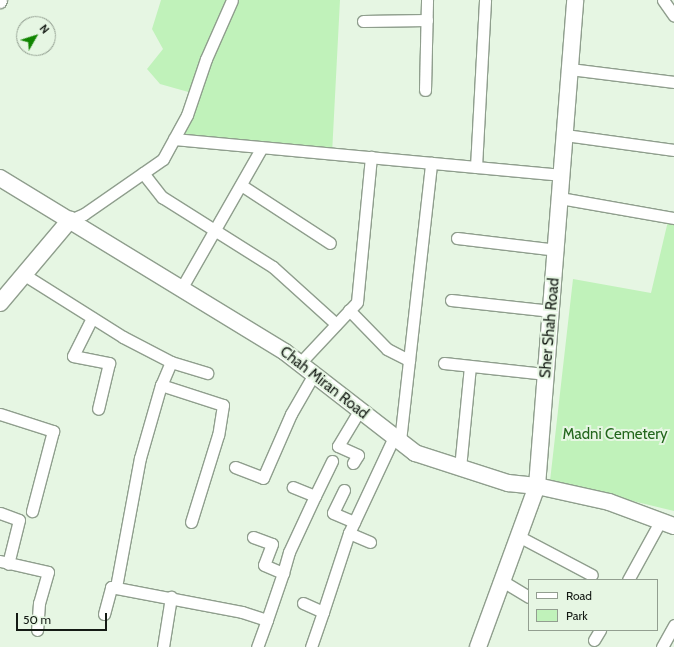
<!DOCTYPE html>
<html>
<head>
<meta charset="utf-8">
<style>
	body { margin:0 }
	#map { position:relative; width:674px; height:647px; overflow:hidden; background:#e6f6e3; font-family:Cabin,sans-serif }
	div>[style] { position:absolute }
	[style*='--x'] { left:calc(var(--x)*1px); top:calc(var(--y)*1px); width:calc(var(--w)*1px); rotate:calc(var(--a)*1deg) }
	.green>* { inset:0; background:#c0f2ba }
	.roads { filter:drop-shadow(1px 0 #8f9e8d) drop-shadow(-1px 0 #8f9e8d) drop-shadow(0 1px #8f9e8d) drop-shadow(0 -1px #8f9e8d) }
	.street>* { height:11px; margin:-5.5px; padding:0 5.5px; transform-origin:5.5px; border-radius:5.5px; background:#fff }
	.secondary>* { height:16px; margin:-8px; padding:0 8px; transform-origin:8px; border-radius:8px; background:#fff }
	span { translate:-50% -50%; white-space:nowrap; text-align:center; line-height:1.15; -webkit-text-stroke:4px #e6f6e3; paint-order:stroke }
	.street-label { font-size:15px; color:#141a14 }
	.park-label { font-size:15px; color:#22661c }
	.legend { position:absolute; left:528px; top:579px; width:130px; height:52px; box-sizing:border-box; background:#e6f6e3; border:1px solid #929e90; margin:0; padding:5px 7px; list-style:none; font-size:12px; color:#141a14 }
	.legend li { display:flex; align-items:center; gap:8px; height:20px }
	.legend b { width:20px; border:1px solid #929e90 }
	.north { position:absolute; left:16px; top:16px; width:40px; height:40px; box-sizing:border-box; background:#e6f6e3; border:1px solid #929e90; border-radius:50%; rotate:51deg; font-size:11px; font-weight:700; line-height:16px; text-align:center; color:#141a14 }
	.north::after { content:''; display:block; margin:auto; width:14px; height:18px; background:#108500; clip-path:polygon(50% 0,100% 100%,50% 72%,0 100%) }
	.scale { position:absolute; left:16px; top:613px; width:91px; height:18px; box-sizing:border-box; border:2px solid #141a14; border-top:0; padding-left:5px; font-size:12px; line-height:14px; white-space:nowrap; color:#141a14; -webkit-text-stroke:3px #e6f6e3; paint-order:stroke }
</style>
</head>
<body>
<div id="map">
	<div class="green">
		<i style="clip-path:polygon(161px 0,340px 0,332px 154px,174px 139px,192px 93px,160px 84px,147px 69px,163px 49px,152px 29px)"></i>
		<i style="clip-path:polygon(668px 221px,674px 221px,674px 511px,550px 481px,573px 279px,651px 293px)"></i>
	</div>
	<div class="roads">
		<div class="street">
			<i style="--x:663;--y:0;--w:19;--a:55"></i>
			<i style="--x:0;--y:2;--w:2;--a:-63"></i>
			<i style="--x:363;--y:21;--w:64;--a:-0.9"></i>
			<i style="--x:570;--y:69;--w:105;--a:7.1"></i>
			<i style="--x:425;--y:90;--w:90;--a:-88.7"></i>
			<i style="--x:565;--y:135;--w:110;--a:7.8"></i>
			<i style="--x:174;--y:139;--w:390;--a:5.3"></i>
			<i style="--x:476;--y:167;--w:167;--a:-86.9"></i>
			<i style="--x:143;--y:173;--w:31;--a:52"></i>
			<i style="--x:162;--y:197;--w:131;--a:32.2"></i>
			<i style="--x:273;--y:267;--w:85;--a:42.1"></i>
			<i style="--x:241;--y:185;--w:106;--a:33.1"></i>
			<i style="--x:560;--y:198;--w:116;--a:10"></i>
			<i style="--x:70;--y:220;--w:15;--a:-23"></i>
			<i style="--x:84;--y:214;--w:96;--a:-34.8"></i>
			<i style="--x:163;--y:159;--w:50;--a:-61.4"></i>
			<i style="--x:187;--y:115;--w:59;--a:-71.3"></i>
			<i style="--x:206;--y:59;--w:64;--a:-66.2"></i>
			<i style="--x:457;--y:238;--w:101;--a:6.8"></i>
			<i style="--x:23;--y:274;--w:118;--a:32.2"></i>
			<i style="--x:123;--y:337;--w:54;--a:27.5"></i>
			<i style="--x:171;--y:362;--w:25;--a:113"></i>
			<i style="--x:181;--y:289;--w:163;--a:-60.3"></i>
			<i style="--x:451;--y:300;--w:101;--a:6.3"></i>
			<i style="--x:349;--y:310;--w:54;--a:45.7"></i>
			<i style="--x:387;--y:349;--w:25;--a:27"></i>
			<i style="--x:92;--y:318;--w:42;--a:116.6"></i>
			<i style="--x:73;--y:356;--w:37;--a:11"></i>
			<i style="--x:109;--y:363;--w:47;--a:103.4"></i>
			<i style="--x:171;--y:362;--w:38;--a:17"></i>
			<i style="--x:300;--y:363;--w:83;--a:-46.9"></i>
			<i style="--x:357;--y:302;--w:146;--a:-84.5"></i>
			<i style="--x:444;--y:363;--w:103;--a:6.2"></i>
			<i style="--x:0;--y:414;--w:56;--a:17.8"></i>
			<i style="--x:53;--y:431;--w:83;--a:104.7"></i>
			<i style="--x:400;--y:441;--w:280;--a:-83.6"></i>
			<i style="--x:353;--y:463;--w:9;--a:-58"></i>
			<i style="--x:358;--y:455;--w:22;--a:-156"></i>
			<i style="--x:338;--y:446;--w:41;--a:-59"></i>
			<i style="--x:235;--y:467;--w:30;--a:21"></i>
			<i style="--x:263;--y:478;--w:70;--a:-66.4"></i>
			<i style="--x:291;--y:414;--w:46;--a:-60.1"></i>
			<i style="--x:460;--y:468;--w:102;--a:-84.4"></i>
			<i style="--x:344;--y:490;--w:25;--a:116"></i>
			<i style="--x:333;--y:513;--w:23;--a:23"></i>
			<i style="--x:315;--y:496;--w:39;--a:-64"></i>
			<i style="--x:0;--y:513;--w:20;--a:20"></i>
			<i style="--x:19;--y:520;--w:45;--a:104"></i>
			<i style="--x:253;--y:537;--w:20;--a:20"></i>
			<i style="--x:272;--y:544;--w:22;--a:111"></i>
			<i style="--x:264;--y:565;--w:21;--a:23"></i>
			<i style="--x:283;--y:573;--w:50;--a:108.8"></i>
			<i style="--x:520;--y:537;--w:81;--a:27.8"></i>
			<i style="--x:370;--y:542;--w:23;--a:-157"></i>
			<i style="--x:349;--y:533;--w:106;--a:-64.9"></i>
			<i style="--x:0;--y:561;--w:49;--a:12.9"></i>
			<i style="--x:48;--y:572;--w:32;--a:106"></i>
			<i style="--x:39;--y:603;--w:27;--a:94"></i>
			<i style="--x:283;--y:573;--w:22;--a:-74"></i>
			<i style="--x:289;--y:552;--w:62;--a:-65.1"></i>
			<i style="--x:315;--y:496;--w:24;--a:-158"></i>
			<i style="--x:628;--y:580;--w:68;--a:-61.2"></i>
			<i style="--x:504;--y:582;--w:29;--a:31"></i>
			<i style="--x:116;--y:587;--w:131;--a:-79.5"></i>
			<i style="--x:140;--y:458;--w:76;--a:-74"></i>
			<i style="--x:161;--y:385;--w:65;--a:17.9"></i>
			<i style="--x:223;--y:405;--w:30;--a:99"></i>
			<i style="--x:218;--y:435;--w:91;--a:107.2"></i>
			<i style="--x:303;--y:603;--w:22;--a:24"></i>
			<i style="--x:323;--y:612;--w:83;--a:-71.8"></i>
			<i style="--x:104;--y:614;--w:28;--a:-75"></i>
			<i style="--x:111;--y:587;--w:133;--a:10.8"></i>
			<i style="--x:242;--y:612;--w:26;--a:18"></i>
			<i style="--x:267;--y:620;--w:29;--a:110"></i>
			<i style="--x:594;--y:640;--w:12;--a:-59"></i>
			<i style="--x:163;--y:647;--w:51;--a:-80.9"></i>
			<i style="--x:311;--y:647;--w:37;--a:-71"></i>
			<i style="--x:662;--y:647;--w:25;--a:-61"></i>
		</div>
		<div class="secondary">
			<i style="--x:0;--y:178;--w:334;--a:31.4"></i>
			<i style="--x:285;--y:352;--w:165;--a:37.8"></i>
			<i style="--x:415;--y:453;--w:98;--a:17.9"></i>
			<i style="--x:508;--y:483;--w:29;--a:6"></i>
			<i style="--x:537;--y:486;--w:74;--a:12.5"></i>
			<i style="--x:609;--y:502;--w:69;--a:20.3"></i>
			<i style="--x:0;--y:303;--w:109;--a:-49.9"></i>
			<i style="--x:478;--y:647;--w:171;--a:-69.9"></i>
			<i style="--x:537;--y:486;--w:487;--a:-85.5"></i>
		</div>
	</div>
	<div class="street-label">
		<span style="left:550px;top:328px;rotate:-85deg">Sher Shah Road</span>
		<span style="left:324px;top:383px;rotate:38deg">Chah Miran Road</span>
	</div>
	<div class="park-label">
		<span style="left:615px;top:435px">Madni Cemetery</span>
	</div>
	<ul class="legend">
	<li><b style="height:5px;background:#fff"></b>Road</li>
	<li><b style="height:11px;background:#c0f2ba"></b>Park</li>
	</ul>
	<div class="north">N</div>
	<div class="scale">50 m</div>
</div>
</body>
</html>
